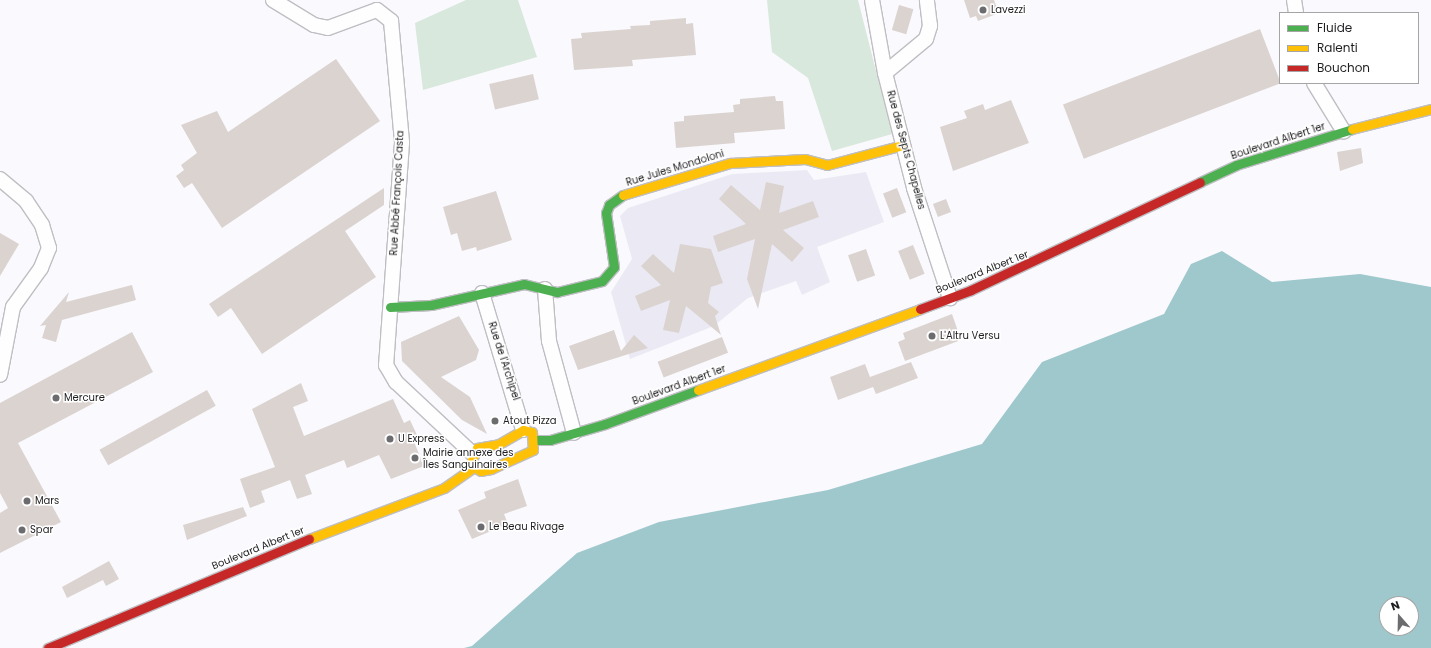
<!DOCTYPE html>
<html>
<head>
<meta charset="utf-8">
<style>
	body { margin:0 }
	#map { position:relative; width:1431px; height:648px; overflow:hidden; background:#faf9fe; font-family:Poppins,sans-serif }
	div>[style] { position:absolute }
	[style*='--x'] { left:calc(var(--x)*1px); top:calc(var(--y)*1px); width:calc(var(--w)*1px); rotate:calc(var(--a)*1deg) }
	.built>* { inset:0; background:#ebeaf4 }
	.green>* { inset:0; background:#d8e8dc }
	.water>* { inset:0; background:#9ec8cc }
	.building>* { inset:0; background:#dbd3d0; transform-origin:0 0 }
	.roads { filter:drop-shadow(1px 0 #bfbec2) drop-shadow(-1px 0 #bfbec2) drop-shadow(0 1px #bfbec2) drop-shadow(0 -1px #bfbec2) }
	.street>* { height:14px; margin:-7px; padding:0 7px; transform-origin:7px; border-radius:7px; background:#fefeff }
	.fast>* { height:9px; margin:-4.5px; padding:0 4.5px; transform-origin:4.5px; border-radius:4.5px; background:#4caf50 }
	.slow>* { height:9px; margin:-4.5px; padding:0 4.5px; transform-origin:4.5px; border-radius:4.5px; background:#ffc107 }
	.jam>* { height:9px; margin:-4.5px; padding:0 4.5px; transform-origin:4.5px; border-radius:4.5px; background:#c62828 }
	.dots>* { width:11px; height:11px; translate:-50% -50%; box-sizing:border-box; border:2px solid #fff; border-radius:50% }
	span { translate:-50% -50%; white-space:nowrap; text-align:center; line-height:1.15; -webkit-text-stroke:3px #fff; paint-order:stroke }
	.poi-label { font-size:10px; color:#1f1e21 }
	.left { translate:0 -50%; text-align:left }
	.street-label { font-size:10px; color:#1f1e21 }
	.legend { position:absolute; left:1279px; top:12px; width:140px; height:72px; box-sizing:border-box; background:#fff; border:1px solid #a5a5a6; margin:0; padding:5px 7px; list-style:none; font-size:12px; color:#1f1e21 }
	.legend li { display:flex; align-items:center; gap:8px; height:20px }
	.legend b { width:20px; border:1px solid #a5a5a6 }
	.north { position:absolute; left:1379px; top:596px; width:40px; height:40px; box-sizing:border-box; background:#fff; border:1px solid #a5a5a6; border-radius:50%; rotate:340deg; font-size:11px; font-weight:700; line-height:16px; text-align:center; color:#1f1e21 }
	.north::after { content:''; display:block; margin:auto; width:14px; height:18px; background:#6c6b6e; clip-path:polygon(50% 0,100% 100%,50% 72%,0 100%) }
</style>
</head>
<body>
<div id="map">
	<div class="built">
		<i style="clip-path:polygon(807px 170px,814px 180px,866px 172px,884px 222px,817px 247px,830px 282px,802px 295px,796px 281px,748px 298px,714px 326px,630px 359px,611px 292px,632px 259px,620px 216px,628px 208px,732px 174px)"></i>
	</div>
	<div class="green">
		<i style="clip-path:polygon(466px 0,518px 0,537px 57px,423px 90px,415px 23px)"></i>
		<i style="clip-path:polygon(767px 0,858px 0,892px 134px,832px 151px,808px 78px,772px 52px)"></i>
	</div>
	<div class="water">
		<i style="clip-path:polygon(evenodd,1222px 251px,1272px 282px,1360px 274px,1431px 287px,1431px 648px,464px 648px,472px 646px,577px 553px,659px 522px,828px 490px,982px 444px,1042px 362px,1164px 314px,1191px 264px,1222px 251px,1387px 604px,1411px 604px,1411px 628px,1387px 628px,1387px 604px)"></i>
	</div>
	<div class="building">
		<i style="clip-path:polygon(964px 0,994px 0,999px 13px,978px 21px,976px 16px,970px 18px)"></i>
		<i style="left:899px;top:5px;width:15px;height:26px;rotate:16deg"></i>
		<i style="clip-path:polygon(686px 18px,686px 24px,693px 23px,696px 55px,632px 60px,633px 66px,574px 70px,571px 39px,582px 38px,581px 33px,631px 29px,630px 26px,650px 25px,650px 21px)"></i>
		<i style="left:1260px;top:29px;width:58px;height:211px;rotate:69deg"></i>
		<i style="clip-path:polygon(336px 59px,380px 121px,222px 228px,192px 183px,184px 188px,176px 176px,184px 170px,181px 165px,197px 153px,181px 125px,217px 111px,228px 132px)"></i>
		<i style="left:533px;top:74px;width:26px;height:45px;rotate:77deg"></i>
		<i style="clip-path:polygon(775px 96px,776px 101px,783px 101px,785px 129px,734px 133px,735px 143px,676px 148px,674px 122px,684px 121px,684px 116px,734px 112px,733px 105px,740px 104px,740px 99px)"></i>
		<i style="clip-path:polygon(1011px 100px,1029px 143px,953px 171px,940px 127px,967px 118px,964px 111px,983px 104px,985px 110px)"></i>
		<i style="clip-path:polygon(1361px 148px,1363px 163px,1340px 171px,1337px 152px)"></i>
		<i style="clip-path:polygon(766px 182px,784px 186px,779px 213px,813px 201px,819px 217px,783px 230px,804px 248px,792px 262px,772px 244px,758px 309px,747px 279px,755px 239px,718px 252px,713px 236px,746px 224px,719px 199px,731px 185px,760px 210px)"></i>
		<i style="clip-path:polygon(384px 188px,384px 205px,345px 231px,376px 277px,262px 354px,231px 308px,218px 317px,209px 304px)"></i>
		<i style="left:897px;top:188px;width:26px;height:15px;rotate:69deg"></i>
		<i style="clip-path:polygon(496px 191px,512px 240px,477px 251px,476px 247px,462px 251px,457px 233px,451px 235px,443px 207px)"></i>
		<i style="left:946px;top:199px;width:14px;height:14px;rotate:69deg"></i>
		<i style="clip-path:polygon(0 233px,19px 244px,0 276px)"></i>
		<i style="clip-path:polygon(680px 244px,711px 249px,723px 283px,711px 287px,708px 303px,719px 312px,715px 316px,721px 335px,686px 306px,679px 333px,663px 330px,670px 300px,641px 311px,635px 296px,661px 285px,641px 266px,653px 254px,674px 273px)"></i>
		<i style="left:913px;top:245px;width:31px;height:16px;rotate:68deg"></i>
		<i style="left:866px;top:249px;width:28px;height:19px;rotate:71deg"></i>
		<i style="clip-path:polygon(132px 285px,136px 300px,62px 320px,56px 342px,42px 338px,46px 325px,40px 326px,69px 292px,66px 302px)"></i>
		<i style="clip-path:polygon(952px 314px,961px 340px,905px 361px,898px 342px,905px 339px,903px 333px)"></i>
		<i style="clip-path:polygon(459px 316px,479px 350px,476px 360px,441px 377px,470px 397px,487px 434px,462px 420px,402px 361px,401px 342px)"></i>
		<i style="clip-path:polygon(614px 330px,621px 351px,634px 335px,648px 348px,578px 370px,569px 346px)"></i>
		<i style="clip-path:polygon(132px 332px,153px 372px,18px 443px,61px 522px,0 553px,0 513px,8px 508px,0 493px,0 403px)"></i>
		<i style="left:722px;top:337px;width:17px;height:69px;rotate:69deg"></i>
		<i style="clip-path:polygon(911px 362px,918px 378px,876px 394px,873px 387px,838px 400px,830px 377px,865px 364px,870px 377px)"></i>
		<i style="clip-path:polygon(301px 383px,308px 401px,293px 407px,304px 436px,393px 399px,404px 423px,410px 420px,417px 435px,412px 437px,424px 466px,391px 479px,379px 455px,347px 468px,344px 460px,305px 475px,312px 494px,297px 499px,290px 480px,261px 491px,265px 502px,250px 508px,240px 479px,275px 467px,252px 409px)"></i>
		<i style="left:207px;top:390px;width:18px;height:123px;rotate:61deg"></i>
		<i style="clip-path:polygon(518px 479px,527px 506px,504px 514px,508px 524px,472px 539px,458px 510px,486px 498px,484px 492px)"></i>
		<i style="clip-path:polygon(243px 507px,247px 516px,187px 540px,183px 525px)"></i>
		<i style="clip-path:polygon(109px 561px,119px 579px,106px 586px,103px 580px,67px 598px,62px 587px)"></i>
	</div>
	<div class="roads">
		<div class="street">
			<i style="--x:273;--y:0;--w:48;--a:31.4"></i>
			<i style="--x:314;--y:25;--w:14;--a:12"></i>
			<i style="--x:328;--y:28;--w:52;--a:-20.2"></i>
			<i style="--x:377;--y:10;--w:18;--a:38"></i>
			<i style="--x:391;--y:21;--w:122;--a:84.8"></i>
			<i style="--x:402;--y:143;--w:223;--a:94.1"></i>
			<i style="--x:386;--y:365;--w:20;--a:60"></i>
			<i style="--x:396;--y:382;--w:105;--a:43.1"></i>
			<i style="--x:872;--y:0;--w:74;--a:79.9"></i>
			<i style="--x:885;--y:73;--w:119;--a:75.8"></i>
			<i style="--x:914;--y:188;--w:116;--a:71.9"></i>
			<i style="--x:1294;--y:0;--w:13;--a:81"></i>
			<i style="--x:885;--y:73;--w:53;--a:-39.7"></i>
			<i style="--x:926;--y:39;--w:14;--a:-73"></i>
			<i style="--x:930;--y:26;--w:26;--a:-97"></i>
			<i style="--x:1314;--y:83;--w:57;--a:58.5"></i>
			<i style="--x:0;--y:179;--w:34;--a:40"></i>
			<i style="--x:26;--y:201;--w:29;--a:56"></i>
			<i style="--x:42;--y:225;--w:24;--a:73"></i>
			<i style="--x:49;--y:248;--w:22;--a:112"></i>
			<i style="--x:41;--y:268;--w:48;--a:125.7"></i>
			<i style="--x:13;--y:307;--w:69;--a:100.8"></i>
			<i style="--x:545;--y:289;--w:52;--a:85.6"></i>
			<i style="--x:549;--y:341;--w:95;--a:74.8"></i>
			<i style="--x:482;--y:293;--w:143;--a:73.3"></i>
		</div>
		<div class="fast">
			<i style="--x:1200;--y:182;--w:40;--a:-25"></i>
			<i style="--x:1236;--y:165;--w:121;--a:-17.2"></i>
			<i style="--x:390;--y:307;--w:41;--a:-2.8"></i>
			<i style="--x:431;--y:305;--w:95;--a:-12.7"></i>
			<i style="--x:524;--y:284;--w:34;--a:14"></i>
			<i style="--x:557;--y:292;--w:46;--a:-13.7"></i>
			<i style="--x:602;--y:281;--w:18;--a:-49"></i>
			<i style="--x:614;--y:267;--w:55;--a:-98.4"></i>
			<i style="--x:606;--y:213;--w:9;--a:-69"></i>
			<i style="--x:609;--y:205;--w:17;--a:-36"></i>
			<i style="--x:535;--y:440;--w:15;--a:0"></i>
			<i style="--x:550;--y:440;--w:57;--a:-16.2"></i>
			<i style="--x:605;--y:424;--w:99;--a:-20.1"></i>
		</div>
		<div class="slow">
			<i style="--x:1352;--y:129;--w:81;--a:-14.2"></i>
			<i style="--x:623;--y:195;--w:112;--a:-16.7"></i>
			<i style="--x:730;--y:163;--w:75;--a:-3.1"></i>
			<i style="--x:805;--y:159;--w:23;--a:15"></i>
			<i style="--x:827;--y:165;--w:79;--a:-14.7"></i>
			<i style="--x:698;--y:390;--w:236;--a:-20"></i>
			<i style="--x:523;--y:430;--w:9;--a:13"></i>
			<i style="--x:532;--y:432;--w:18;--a:87"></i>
			<i style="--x:533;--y:450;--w:46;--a:155.7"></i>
			<i style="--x:491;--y:469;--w:10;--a:169"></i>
			<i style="--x:481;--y:471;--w:8;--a:-150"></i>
			<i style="--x:474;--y:467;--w:7;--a:-106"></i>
			<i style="--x:472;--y:460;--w:13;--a:-67"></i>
			<i style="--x:477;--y:448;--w:22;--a:-10"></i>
			<i style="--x:499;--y:444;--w:28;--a:-30"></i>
			<i style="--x:309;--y:539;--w:144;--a:-20.7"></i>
			<i style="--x:444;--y:488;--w:37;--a:-35"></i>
		</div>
		<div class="jam">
			<i style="--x:920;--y:309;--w:54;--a:-20.4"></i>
			<i style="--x:971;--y:290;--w:253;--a:-25.2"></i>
			<i style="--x:48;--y:648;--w:283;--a:-22.7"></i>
		</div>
	</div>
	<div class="dots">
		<i style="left:983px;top:10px;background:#6c6b6e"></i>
		<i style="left:932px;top:336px;background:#6c6b6e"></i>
		<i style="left:56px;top:398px;background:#6c6b6e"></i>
		<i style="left:495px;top:421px;background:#6c6b6e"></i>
		<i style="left:390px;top:439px;background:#6c6b6e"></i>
		<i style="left:415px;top:458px;background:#6c6b6e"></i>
		<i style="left:27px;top:501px;background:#6c6b6e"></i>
		<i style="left:481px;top:527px;background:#6c6b6e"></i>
		<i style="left:22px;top:530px;background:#6c6b6e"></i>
	</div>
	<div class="poi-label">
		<span class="left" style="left:991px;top:10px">Lavezzi</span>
		<span class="left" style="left:940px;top:336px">L'Altru Versu</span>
		<span class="left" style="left:64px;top:398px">Mercure</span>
		<span class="left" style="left:503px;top:421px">Atout Pizza</span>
		<span class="left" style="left:398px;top:439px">U Express</span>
		<span class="left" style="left:423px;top:458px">Mairie annexe des<br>Îles Sanguinaires</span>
		<span class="left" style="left:35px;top:501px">Mars</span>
		<span class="left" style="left:489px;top:527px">Le Beau Rivage</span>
		<span class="left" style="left:30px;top:530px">Spar</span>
	</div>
	<div class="street-label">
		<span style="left:1278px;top:141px;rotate:-18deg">Boulevard Albert 1er</span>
		<span style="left:906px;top:150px;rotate:75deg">Rue des Septs Chapelles</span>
		<span style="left:675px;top:168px;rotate:-17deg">Rue Jules Mondoloni</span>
		<span style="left:397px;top:193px;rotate:-87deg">Rue Abbé François Casta</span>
		<span style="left:982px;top:272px;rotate:-22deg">Boulevard Albert 1er</span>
		<span style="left:504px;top:361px;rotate:72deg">Rue de l'Archipel</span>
		<span style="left:679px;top:385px;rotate:-20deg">Boulevard Albert 1er</span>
		<span style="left:258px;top:548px;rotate:-22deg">Boulevard Albert 1er</span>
	</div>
	<ul class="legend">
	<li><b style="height:5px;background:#4caf50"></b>Fluide</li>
	<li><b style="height:5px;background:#ffc107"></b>Ralenti</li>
	<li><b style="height:5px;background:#c62828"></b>Bouchon</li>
	</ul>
	<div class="north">N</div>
</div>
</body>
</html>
